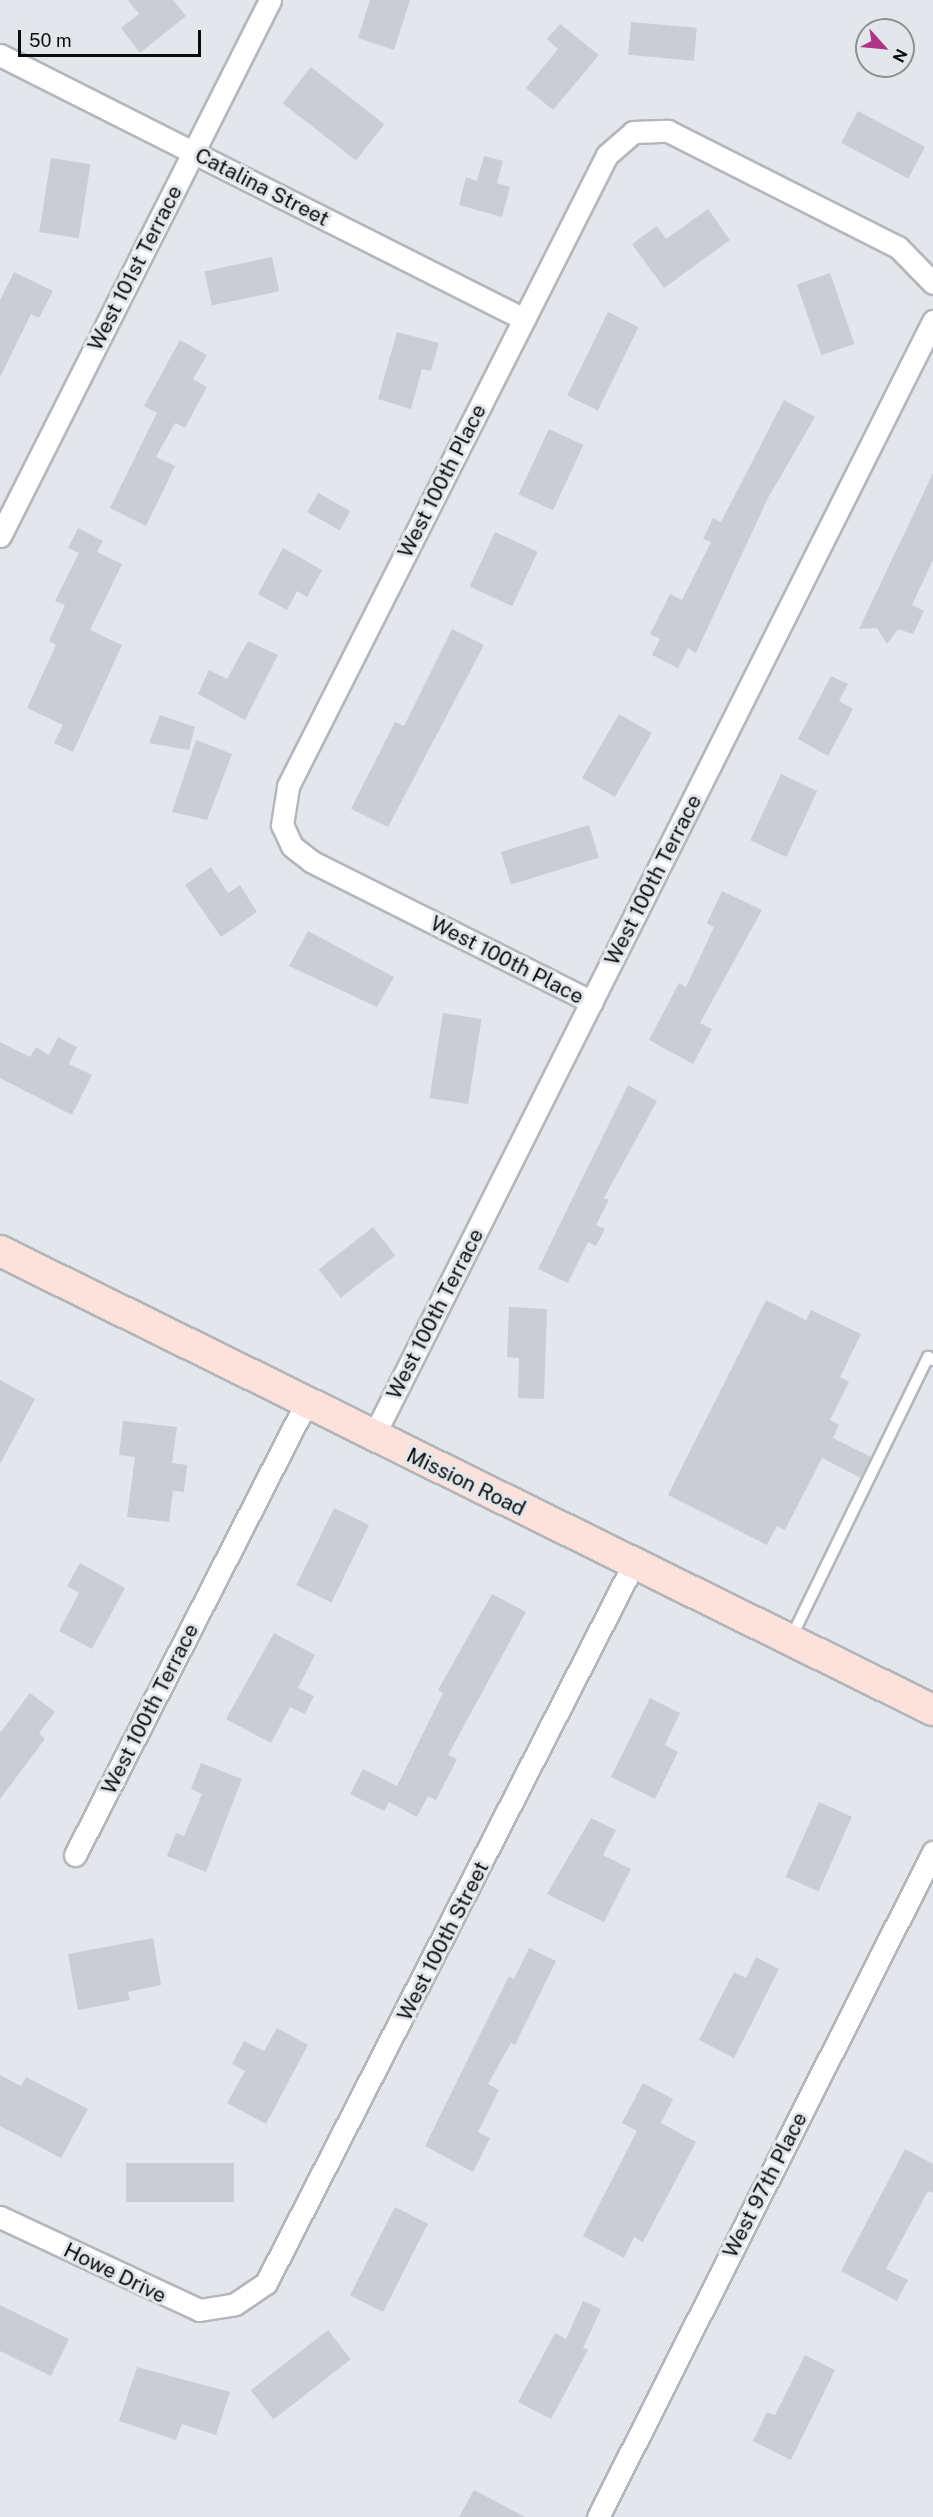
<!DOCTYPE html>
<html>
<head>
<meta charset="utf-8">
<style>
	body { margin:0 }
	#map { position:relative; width:933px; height:2517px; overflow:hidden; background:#e3e7ec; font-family:"Public Sans",sans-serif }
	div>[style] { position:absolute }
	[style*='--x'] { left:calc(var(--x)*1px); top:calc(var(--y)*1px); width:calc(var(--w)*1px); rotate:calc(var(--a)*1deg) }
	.building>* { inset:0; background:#cacdd2; transform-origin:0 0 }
	.roads { filter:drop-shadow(2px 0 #b3b7bc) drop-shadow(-2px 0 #b3b7bc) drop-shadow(0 2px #b3b7bc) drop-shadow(0 -2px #b3b7bc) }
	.lane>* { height:10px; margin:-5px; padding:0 5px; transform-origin:5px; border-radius:5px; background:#fff }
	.street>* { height:21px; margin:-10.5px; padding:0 10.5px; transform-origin:10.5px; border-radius:10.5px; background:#fff }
	.secondary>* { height:30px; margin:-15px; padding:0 15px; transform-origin:15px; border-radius:15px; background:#fce2da }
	span { translate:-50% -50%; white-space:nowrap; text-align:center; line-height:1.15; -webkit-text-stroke:6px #e3e7ec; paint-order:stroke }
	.street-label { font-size:21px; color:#0b0c0e }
	.north { position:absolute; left:855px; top:18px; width:60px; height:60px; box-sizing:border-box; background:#e3e7ec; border:2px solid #8d8f93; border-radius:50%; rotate:117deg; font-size:16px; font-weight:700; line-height:24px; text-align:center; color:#0b0c0e }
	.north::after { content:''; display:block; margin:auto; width:21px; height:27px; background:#af3486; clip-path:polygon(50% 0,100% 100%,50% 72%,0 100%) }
	.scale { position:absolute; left:18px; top:30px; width:183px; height:27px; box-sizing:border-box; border:3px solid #0b0c0e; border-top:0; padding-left:8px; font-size:18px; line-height:21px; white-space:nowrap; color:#0b0c0e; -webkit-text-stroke:4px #e3e7ec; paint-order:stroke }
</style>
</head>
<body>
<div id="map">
	<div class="building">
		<i style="clip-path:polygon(128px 0,173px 0,186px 16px,140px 53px,121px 28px,139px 14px)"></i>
		<i style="clip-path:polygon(370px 0,410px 0,394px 50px,358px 38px)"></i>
		<i style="left:631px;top:22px;width:66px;height:33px;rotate:5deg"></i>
		<i style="clip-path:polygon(560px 24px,599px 55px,553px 110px,526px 88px,558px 49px,547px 39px)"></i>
		<i style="left:311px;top:67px;width:93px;height:46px;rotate:38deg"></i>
		<i style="left:858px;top:111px;width:76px;height:36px;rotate:28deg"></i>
		<i style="clip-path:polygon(484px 156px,503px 161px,497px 183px,510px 187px,502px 217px,459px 205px,466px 177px,477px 181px)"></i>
		<i style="left:51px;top:158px;width:40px;height:75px;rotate:9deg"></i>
		<i style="clip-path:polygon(708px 209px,730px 240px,664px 288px,632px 244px,657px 226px,666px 239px)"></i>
		<i style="left:272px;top:257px;width:35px;height:69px;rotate:78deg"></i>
		<i style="clip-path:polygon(14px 272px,53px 291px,39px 318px,31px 314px,0 377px,0 300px)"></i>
		<i style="left:830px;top:273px;width:75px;height:35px;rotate:71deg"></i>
		<i style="left:608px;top:312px;width:34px;height:93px;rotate:26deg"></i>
		<i style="clip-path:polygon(397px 332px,439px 343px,431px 371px,422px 369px,411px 409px,378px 399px)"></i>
		<i style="clip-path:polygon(180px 340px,207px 355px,193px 379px,207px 387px,185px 428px,175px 423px,156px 457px,175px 466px,146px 526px,110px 508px,157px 413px,144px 406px)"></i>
		<i style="clip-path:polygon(784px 400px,815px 417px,768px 498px,696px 653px,688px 648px,678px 668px,652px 655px,660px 639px,650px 634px,670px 594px,682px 600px,711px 542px,703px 539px,713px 518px,721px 522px)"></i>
		<i style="left:549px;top:429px;width:38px;height:72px;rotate:25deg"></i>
		<i style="clip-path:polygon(933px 473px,933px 560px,912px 605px,924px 611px,913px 634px,898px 629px,887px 644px,877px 628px,859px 629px)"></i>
		<i style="left:318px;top:493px;width:37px;height:22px;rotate:29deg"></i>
		<i style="clip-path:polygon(78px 528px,103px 541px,97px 552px,122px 564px,90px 630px,122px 645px,73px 752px,54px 743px,63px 725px,27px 708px,56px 645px,49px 641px,65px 605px,55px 601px,79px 553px,68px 548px)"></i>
		<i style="left:495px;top:532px;width:47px;height:60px;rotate:25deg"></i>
		<i style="clip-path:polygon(283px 548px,322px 570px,307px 597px,297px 591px,287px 610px,258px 594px)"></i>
		<i style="clip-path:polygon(452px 629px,484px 645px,388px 827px,351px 809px,395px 722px,404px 726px)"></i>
		<i style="clip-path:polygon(248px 641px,278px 655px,245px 720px,198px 694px,209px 670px,227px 679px)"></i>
		<i style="clip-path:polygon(831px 676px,848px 684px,839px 701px,853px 709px,828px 756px,798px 739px)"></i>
		<i style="left:619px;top:714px;width:38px;height:74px;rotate:30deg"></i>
		<i style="clip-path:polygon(160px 715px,195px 727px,189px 750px,149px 743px)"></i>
		<i style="clip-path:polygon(196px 740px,232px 754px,207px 820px,172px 812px)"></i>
		<i style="left:781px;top:774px;width:40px;height:73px;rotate:25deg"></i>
		<i style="left:589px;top:825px;width:34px;height:92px;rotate:73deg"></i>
		<i style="clip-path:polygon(211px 867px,228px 893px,240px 885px,257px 912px,221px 937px,185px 885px)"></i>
		<i style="clip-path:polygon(722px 891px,762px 910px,700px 1023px,712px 1029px,693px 1064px,649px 1040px,679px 983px,686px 987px,714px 927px,707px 923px)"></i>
		<i style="clip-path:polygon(308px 931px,394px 977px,377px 1007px,289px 966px)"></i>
		<i style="left:443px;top:1013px;width:39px;height:86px;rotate:9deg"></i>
		<i style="clip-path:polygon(58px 1037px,77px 1047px,69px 1064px,92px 1075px,72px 1115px,0 1078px,0 1042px,30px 1057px,36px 1047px,49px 1055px)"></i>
		<i style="clip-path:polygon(628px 1085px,657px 1101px,604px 1198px,609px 1200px,596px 1225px,605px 1229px,596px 1246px,588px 1242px,568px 1283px,538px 1269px)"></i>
		<i style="left:373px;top:1227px;width:36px;height:69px;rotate:52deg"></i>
		<i style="clip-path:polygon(766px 1300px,806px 1320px,811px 1310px,861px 1334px,840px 1377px,849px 1382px,830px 1420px,839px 1425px,833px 1438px,871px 1457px,861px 1478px,822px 1458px,785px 1530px,777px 1526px,767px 1545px,668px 1495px)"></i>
		<i style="clip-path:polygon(509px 1307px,547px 1309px,544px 1399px,518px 1398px,519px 1358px,507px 1357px)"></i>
		<i style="clip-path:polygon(0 1380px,35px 1399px,0 1464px)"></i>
		<i style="clip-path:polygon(123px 1421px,177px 1427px,172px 1463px,187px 1465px,184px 1492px,173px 1491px,169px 1522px,127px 1517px,135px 1457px,119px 1455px)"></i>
		<i style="left:334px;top:1508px;width:39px;height:86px;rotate:26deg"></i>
		<i style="clip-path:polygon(80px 1563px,125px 1588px,92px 1649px,59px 1631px,79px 1593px,67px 1586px)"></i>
		<i style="clip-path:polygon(492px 1594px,526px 1612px,448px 1755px,457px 1759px,436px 1800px,428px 1796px,417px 1817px,389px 1802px,384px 1811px,350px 1794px,363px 1769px,397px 1786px,443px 1693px,438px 1690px)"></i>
		<i style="clip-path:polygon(274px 1633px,315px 1655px,298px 1688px,314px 1696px,305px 1714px,290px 1707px,271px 1743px,226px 1719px)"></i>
		<i style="clip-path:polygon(30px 1693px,55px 1712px,39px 1733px,45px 1739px,0 1799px,0 1733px)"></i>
		<i style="clip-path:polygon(650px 1698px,680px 1713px,665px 1745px,678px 1752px,655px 1799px,611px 1777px)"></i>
		<i style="clip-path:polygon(201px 1763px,242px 1779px,206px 1872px,167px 1856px,176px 1833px,184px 1836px,202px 1794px,191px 1789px)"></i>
		<i style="left:819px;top:1802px;width:36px;height:82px;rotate:24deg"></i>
		<i style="clip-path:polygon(591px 1818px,616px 1830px,603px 1855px,631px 1869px,604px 1922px,547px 1894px)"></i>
		<i style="clip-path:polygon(153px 1938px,161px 1985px,128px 1992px,130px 2000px,78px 2010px,68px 1954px)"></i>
		<i style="clip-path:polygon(529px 1948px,556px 1961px,515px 2045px,511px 2043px,488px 2084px,499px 2090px,478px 2132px,490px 2138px,473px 2172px,425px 2146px,509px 1976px,514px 1979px)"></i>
		<i style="clip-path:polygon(756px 1957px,779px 1969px,734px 2058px,699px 2040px,734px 1972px,746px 1978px)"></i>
		<i style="clip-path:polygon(277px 2028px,308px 2045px,266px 2124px,227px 2103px,245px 2071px,232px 2064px,244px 2041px,264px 2051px)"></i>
		<i style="clip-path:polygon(0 2075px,21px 2086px,26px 2077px,88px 2109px,61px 2158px,0 2126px)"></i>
		<i style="clip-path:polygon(643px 2083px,673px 2099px,661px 2123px,696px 2142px,643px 2242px,634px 2237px,624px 2258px,583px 2236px,637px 2131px,622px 2123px)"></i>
		<i style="clip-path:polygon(905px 2149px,933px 2164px,933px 2193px,928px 2191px,886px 2269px,908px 2280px,897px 2301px,841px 2271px)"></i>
		<i style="left:234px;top:2163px;width:39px;height:108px;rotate:90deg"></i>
		<i style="left:395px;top:2207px;width:37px;height:99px;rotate:27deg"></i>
		<i style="clip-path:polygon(583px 2301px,601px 2309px,583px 2348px,588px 2350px,551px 2419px,518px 2402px,555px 2333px,566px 2339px)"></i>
		<i style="clip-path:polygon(0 2305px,69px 2339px,51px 2376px,0 2351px)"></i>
		<i style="left:328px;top:2330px;width:37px;height:98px;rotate:52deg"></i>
		<i style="clip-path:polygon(805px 2355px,835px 2370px,791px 2460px,753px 2441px,767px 2412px,775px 2415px)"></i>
		<i style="clip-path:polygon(137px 2367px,230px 2392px,216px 2435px,182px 2424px,176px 2440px,119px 2421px)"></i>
		<i style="clip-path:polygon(474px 2490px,525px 2517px,459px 2517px)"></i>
	</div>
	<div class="roads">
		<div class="lane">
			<i style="--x:791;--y:1638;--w:313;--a:-64"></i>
			<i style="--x:928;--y:1357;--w:6;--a:31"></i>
		</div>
		<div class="street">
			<i style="--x:0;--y:55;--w:587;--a:26.74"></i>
			<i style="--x:0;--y:536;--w:600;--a:-63.26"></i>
			<i style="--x:592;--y:1002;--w:314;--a:-153.4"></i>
			<i style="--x:311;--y:861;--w:24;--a:-142"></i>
			<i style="--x:292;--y:846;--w:23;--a:-115"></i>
			<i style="--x:282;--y:825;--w:39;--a:-81"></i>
			<i style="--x:288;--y:786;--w:707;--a:-63.18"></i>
			<i style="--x:607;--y:155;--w:35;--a:-41"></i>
			<i style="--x:633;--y:132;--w:35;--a:-2"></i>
			<i style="--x:668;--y:131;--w:258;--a:26.8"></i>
			<i style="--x:898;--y:247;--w:50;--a:45.8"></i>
			<i style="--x:373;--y:1437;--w:1249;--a:-63.35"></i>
			<i style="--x:75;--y:1855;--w:508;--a:-62.93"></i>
			<i style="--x:0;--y:2217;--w:220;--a:25"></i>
			<i style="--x:199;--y:2310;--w:36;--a:-9"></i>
			<i style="--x:235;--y:2304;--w:37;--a:-34"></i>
			<i style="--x:266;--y:2283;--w:809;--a:-62.93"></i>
			<i style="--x:598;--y:2517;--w:745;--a:-63.26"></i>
		</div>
		<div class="secondary">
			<i style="--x:0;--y:1251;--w:1040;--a:26.2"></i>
		</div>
	</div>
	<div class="street-label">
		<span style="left:262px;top:187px;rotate:27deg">Catalina Street</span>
		<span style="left:135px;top:268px;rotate:-63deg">West 101st Terrace</span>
		<span style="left:442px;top:481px;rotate:-63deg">West 100th Place</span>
		<span style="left:653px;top:880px;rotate:-63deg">West 100th Terrace</span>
		<span style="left:507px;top:960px;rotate:27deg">West 100th Place</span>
		<span style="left:435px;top:1314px;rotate:-63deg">West 100th Terrace</span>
		<span style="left:466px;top:1482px;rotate:26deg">Mission Road</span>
		<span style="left:150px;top:1709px;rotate:-63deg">West 100th Terrace</span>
		<span style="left:443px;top:1941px;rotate:-63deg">West 100th Street</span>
		<span style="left:765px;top:2185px;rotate:-63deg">West 97th Place</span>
		<span style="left:115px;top:2273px;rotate:26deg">Howe Drive</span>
	</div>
	<div class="north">N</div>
	<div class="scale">50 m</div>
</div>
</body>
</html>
